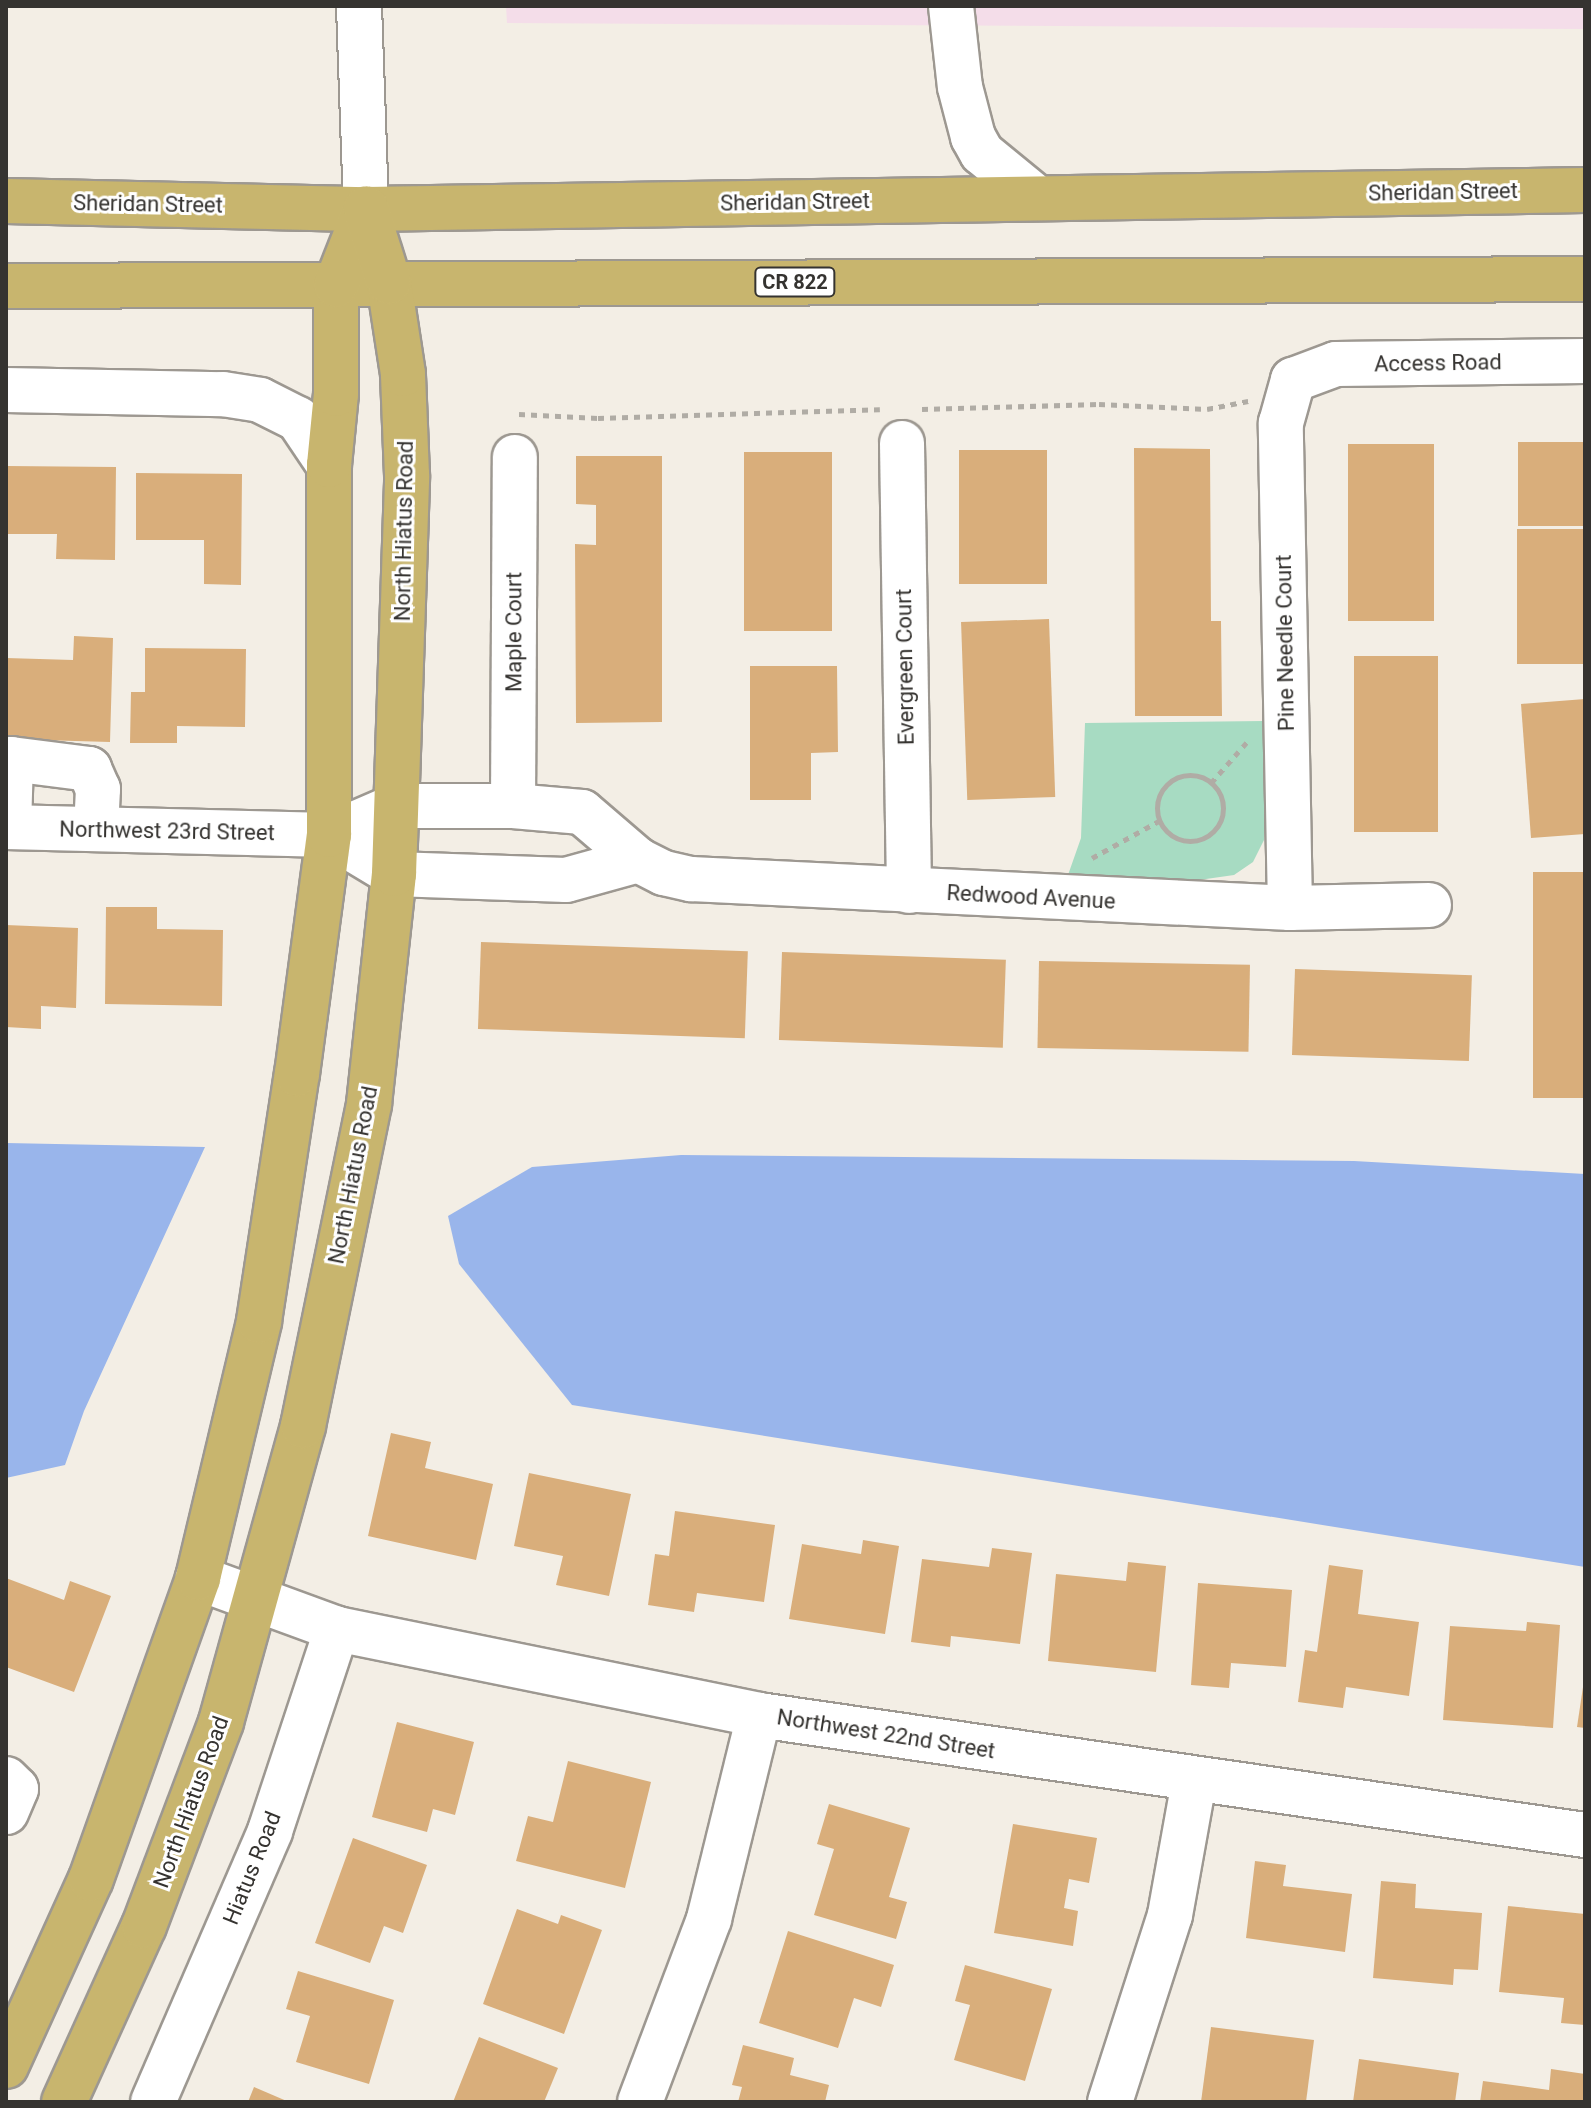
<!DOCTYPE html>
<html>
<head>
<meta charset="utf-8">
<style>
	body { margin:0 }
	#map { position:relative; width:1591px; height:2108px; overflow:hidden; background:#f3eee5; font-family:Roboto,sans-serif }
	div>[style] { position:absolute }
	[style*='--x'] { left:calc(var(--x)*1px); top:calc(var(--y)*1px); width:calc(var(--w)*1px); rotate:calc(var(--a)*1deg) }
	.commercial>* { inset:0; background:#f4dde9 }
	.green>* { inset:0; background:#a7dbc2 }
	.water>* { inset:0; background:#99b5eb }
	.building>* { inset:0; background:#d9ae7b; transform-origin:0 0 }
	.path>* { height:5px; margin-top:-2.5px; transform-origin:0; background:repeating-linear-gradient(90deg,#b0aca5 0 6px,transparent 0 12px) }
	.path>.ring { margin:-2.5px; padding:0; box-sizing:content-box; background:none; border:5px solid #b0aca5; border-radius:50% }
	.roads { filter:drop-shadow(2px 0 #9d9891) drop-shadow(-2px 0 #9d9891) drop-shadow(0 2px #9d9891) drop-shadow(0 -2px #9d9891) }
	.minor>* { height:44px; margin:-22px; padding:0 22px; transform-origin:22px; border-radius:22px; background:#fff }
	.major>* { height:44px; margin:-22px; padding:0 22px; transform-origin:22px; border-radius:22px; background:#c8b56e }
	span { translate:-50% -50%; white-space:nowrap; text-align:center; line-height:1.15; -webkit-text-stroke:6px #fff; paint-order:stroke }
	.shield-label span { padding:2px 6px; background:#fff; border:2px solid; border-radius:6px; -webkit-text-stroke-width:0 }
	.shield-label { font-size:20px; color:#353330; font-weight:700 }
	.street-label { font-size:22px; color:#353330 }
	.frame { position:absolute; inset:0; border:8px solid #353330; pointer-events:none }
</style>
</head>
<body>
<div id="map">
	<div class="commercial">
		<i style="clip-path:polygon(506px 6px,1585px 6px,1585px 29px,507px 23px)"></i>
	</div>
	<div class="green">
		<i style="clip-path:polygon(1264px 721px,1266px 816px,1264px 840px,1253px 862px,1234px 875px,1199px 880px,1068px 875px,1081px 838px,1085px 723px)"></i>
	</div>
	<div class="water">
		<i style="clip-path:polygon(6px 1143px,205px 1147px,84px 1411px,65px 1465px,6px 1478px)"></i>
		<i style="clip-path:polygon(681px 1155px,1354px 1161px,1585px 1174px,1585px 1567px,572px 1405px,459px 1264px,448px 1216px,532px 1167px)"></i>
	</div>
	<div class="building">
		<i style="left:1585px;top:442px;width:84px;height:67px;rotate:90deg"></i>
		<i style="left:1434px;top:444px;width:177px;height:86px;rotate:90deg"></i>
		<i style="clip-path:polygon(1134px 448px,1210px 449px,1211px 621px,1221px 621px,1222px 716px,1135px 716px)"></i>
		<i style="left:959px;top:450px;width:88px;height:134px"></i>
		<i style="left:832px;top:452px;width:179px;height:88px;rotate:90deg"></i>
		<i style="clip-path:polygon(576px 456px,662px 456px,662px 722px,576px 723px,575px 544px,596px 545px,596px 505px,576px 504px)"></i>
		<i style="clip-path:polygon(7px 466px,116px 467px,115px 560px,56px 559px,57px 534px,6px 534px)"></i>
		<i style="clip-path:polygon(136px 473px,242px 474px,241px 585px,204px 584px,204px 540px,136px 540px)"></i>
		<i style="left:1585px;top:529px;width:135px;height:68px;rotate:90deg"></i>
		<i style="left:1049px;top:619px;width:178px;height:88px;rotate:88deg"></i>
		<i style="clip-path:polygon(74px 636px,113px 638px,110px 742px,6px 739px,6px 658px,73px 660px)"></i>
		<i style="clip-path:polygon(145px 648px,246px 649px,245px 727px,177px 726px,177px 743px,130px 743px,131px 692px,145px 692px)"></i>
		<i style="left:1354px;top:656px;width:84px;height:176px"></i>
		<i style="clip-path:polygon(750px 666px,837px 666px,838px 752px,811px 753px,811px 800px,750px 800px)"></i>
		<i style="clip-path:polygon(1585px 699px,1585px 834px,1531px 838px,1521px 704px)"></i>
		<i style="left:1585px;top:872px;width:226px;height:52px;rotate:90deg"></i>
		<i style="clip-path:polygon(106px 907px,157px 907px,157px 929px,223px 930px,222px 1006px,105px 1004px)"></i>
		<i style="clip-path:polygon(6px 925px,78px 928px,76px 1008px,41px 1006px,41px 1029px,6px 1027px)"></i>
		<i style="left:481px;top:942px;width:267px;height:87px;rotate:2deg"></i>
		<i style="left:782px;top:952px;width:224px;height:88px;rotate:2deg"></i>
		<i style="left:1039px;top:961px;width:211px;height:87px;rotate:1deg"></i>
		<i style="left:1295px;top:969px;width:177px;height:86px;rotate:2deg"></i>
		<i style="clip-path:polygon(391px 1433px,431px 1442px,425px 1468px,493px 1484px,476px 1560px,368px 1536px)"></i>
		<i style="clip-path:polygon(529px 1473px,631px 1494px,609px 1596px,556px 1585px,563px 1556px,514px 1546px)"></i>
		<i style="clip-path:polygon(675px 1511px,775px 1525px,764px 1602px,697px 1593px,694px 1612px,648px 1605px,655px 1554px,669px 1556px)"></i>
		<i style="clip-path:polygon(863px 1540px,899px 1546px,885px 1634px,789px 1619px,802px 1544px,861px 1554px)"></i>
		<i style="clip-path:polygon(992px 1548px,1032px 1553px,1020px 1644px,951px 1636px,950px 1647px,911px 1642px,922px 1559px,989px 1567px)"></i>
		<i style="clip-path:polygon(1128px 1562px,1166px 1566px,1156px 1672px,1048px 1661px,1056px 1574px,1126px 1581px)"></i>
		<i style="clip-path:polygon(1329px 1565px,1363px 1570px,1358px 1614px,1419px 1622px,1409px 1696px,1346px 1687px,1343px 1708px,1298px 1702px,1305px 1650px,1317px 1652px)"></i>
		<i style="clip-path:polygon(6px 1578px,64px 1600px,70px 1581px,111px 1596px,74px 1692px,6px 1667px)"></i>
		<i style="clip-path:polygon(1198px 1583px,1292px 1590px,1286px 1667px,1231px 1663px,1229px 1688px,1191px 1685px)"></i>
		<i style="clip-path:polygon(1527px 1622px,1560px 1625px,1553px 1728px,1443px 1720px,1450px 1626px,1526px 1631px)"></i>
		<i style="clip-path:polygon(1583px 1687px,1585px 1687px,1585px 1728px,1577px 1727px)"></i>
		<i style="clip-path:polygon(397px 1722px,474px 1742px,455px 1815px,433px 1809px,427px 1832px,372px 1817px)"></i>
		<i style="clip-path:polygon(568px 1761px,651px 1782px,625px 1888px,516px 1861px,528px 1816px,553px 1822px)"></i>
		<i style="clip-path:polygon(829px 1804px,910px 1828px,889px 1897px,907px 1902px,896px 1939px,814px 1915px,834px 1849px,817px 1844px)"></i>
		<i style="clip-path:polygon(1013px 1824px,1097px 1838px,1089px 1883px,1069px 1879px,1064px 1908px,1078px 1911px,1073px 1946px,994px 1933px)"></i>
		<i style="clip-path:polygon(353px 1838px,427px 1865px,403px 1933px,384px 1926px,370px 1963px,315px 1943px)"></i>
		<i style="clip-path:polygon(1255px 1861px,1286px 1865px,1283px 1886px,1352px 1894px,1345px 1952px,1246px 1938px)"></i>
		<i style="clip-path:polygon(1381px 1881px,1416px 1884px,1415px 1908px,1482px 1913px,1478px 1970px,1454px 1969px,1453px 1985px,1373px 1978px)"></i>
		<i style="clip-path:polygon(1508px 1906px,1585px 1914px,1585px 2025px,1561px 2023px,1564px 1998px,1499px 1992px)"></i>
		<i style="clip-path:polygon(517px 1909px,558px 1924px,561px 1915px,602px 1930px,564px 2034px,483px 2004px)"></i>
		<i style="clip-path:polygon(788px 1931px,894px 1965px,881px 2007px,854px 1998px,838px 2048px,759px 2023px)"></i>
		<i style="clip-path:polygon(965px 1965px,1052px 1989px,1025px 2081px,954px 2060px,970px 2005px,955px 2001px)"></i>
		<i style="clip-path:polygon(298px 1971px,394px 2000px,369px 2084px,296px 2062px,310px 2016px,286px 2009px)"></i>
		<i style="clip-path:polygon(1211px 2027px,1314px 2040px,1306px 2102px,1201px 2102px)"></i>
		<i style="clip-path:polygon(479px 2037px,558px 2068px,544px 2102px,453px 2102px)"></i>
		<i style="clip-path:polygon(743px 2045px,794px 2058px,790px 2075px,829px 2085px,825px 2102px,738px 2102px,742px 2087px,732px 2085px)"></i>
		<i style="clip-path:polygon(1359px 2059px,1459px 2073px,1455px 2102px,1353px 2102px)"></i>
		<i style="clip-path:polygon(1551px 2069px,1585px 2074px,1585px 2102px,1480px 2102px,1483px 2081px,1549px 2090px)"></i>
		<i style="clip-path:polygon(254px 2087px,289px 2102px,248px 2102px)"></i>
	</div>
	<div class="path">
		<i style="--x:922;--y:409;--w:177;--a:-1.6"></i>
		<i style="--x:1099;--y:404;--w:108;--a:2.7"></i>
		<i style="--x:1207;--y:409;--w:42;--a:-11"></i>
		<i style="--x:519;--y:414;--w:79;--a:2.9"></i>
		<i style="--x:598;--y:418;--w:282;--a:-1.8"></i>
		<i class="ring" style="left:1157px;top:775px;width:61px;height:61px"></i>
		<i style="--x:1211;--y:783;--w:55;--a:-48.7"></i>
		<i style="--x:1092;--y:858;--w:77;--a:-28.9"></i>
	</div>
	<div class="roads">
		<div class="minor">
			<i style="--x:359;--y:6;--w:203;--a:88"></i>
			<i style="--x:951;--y:6;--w:81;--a:83.7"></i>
			<i style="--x:960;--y:87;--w:52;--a:75.4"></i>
			<i style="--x:973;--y:137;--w:18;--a:61"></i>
			<i style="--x:982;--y:153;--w:71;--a:39.3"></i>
			<i style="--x:6;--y:390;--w:217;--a:1.1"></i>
			<i style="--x:223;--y:394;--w:37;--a:9"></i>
			<i style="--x:260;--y:400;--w:42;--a:26.6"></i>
			<i style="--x:298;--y:419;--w:55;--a:56"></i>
			<i style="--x:902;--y:443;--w:448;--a:89.1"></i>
			<i style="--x:513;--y:806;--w:349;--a:-89.7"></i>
			<i style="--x:6;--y:827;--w:323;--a:1.4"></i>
			<i style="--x:329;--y:835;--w:73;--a:-23.4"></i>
			<i style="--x:396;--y:806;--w:117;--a:0"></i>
			<i style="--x:513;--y:806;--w:69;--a:5"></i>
			<i style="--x:582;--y:812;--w:74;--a:40.6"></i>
			<i style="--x:638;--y:860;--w:29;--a:27"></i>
			<i style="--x:664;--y:873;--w:28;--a:13"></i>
			<i style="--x:691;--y:879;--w:600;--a:2.77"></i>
			<i style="--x:1290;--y:908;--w:139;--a:-1.2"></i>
			<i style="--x:9;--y:827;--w:68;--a:-88.3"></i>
			<i style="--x:11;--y:759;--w:79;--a:7.3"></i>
			<i style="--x:89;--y:769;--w:22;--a:66"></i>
			<i style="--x:98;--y:789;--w:40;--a:92.9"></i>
			<i style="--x:329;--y:835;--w:76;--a:31"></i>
			<i style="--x:394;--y:874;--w:172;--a:2"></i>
			<i style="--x:566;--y:880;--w:75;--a:-15.5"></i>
			<i style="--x:1290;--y:908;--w:485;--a:-91.1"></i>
			<i style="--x:1281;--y:423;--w:45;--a:-74.4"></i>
			<i style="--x:1293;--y:380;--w:46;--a:-20.4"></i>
			<i style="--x:1336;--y:364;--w:249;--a:-0.7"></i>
			<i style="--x:198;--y:1578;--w:148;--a:20.1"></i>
			<i style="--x:337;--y:1629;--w:431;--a:11.5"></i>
			<i style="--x:759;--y:1715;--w:835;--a:8.27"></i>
			<i style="--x:6;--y:1779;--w:14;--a:45"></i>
			<i style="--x:16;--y:1789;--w:25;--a:113"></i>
			<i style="--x:153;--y:2102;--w:295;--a:-66.6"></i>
			<i style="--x:270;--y:1831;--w:213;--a:-71.7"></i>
			<i style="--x:640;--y:2102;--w:196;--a:-69.3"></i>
			<i style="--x:709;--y:1919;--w:210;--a:-76.2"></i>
			<i style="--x:1110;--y:2102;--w:196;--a:-72.2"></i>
			<i style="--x:1170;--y:1915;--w:136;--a:-79.8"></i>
		</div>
		<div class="major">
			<i style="--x:6;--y:201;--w:360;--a:1.3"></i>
			<i style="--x:366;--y:209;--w:1219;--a:-0.89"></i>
			<i style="--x:6;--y:286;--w:1579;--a:-0.25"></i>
			<i style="--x:6;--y:2066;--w:205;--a:-65.6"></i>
			<i style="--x:91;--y:1879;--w:319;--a:-70.4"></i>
			<i style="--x:198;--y:1578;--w:264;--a:-76.6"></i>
			<i style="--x:259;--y:1321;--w:250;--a:-81.3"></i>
			<i style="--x:297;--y:1074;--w:241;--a:-82.4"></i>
			<i style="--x:329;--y:835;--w:370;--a:-90"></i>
			<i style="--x:329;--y:465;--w:71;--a:-84.4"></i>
			<i style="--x:336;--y:394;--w:109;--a:-90"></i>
			<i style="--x:336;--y:285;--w:82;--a:-68.5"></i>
			<i style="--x:64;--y:2102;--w:193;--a:-65.6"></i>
			<i style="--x:144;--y:1926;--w:218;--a:-69.3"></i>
			<i style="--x:221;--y:1722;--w:307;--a:-74.5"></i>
			<i style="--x:303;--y:1426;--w:329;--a:-78.4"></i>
			<i style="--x:369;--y:1104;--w:231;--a:-83.8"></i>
			<i style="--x:394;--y:874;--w:399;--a:-88.1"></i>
			<i style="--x:407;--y:475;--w:101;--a:-92.3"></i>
			<i style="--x:403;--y:374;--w:93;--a:-98.7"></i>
			<i style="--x:389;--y:282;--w:77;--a:-107.5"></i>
		</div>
	</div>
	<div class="shield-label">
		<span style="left:795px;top:282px">CR 822</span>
	</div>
	<div class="street-label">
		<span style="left:1443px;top:192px;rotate:-1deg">Sheridan Street</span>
		<span style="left:795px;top:202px;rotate:-1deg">Sheridan Street</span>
		<span style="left:148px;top:204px;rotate:1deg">Sheridan Street</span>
		<span style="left:1438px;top:363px;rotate:-1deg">Access Road</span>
		<span style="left:404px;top:531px;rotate:-89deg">North Hiatus Road</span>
		<span style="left:514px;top:632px;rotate:-90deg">Maple Court</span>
		<span style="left:1285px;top:643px;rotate:-91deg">Pine Needle Court</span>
		<span style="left:905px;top:667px;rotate:-91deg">Evergreen Court</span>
		<span style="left:167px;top:831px;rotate:1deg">Northwest 23rd Street</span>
		<span style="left:1031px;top:897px;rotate:3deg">Redwood Avenue</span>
		<span style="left:353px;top:1175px;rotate:-79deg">North Hiatus Road</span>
		<span style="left:886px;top:1734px;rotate:9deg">Northwest 22nd Street</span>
		<span style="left:191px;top:1802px;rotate:-70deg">North Hiatus Road</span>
		<span style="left:252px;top:1868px;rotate:-68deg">Hiatus Road</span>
	</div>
	<div class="frame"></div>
</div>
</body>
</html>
